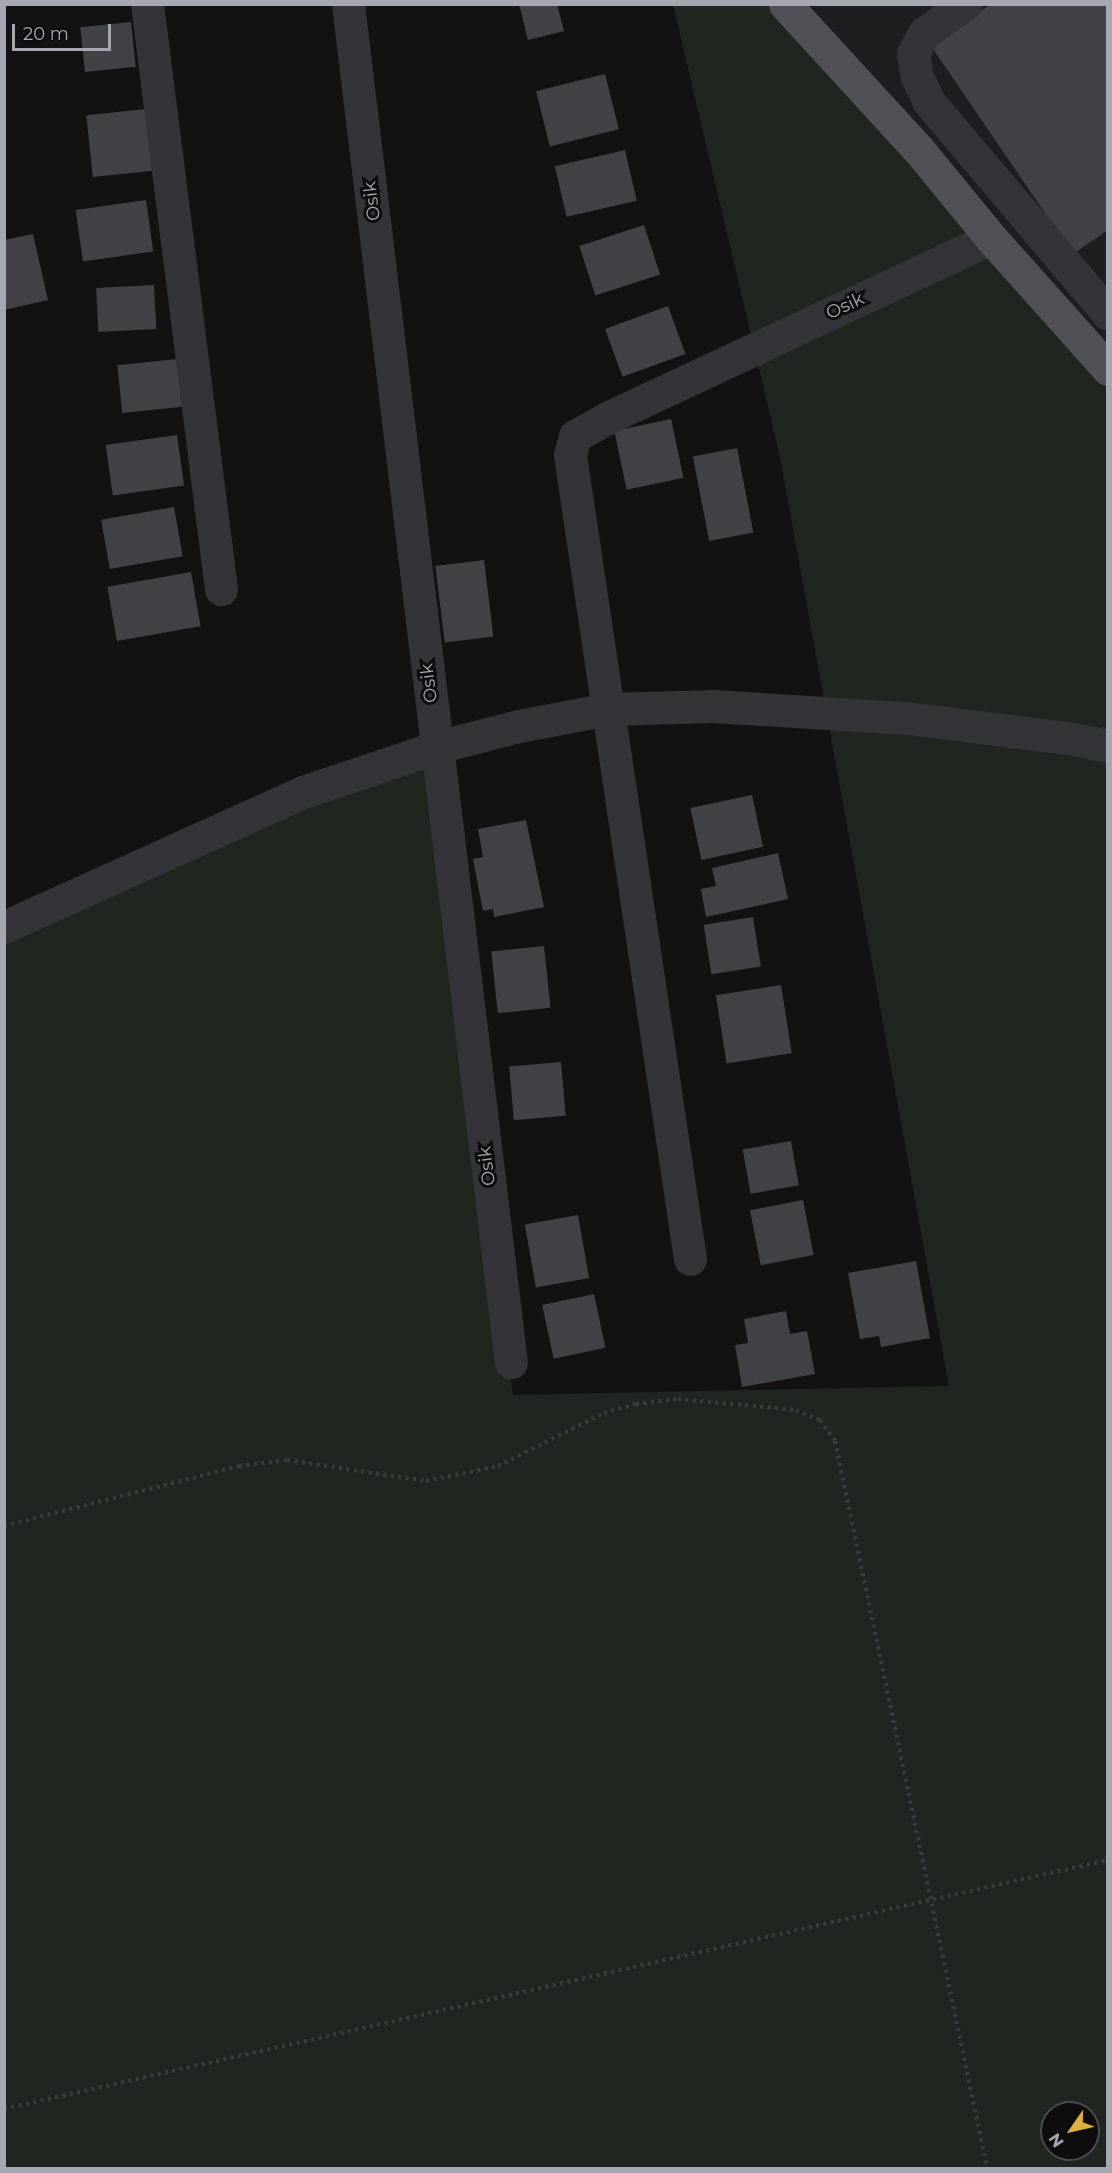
<!DOCTYPE html>
<html>
<head>
<meta charset="utf-8">
<style>
	body { margin:0 }
	#map { position:relative; width:1112px; height:2173px; overflow:hidden; background:#121213; font-family:Montserrat,sans-serif }
	div>[style] { position:absolute }
	[style*='--x'] { left:calc(var(--x)*1px); top:calc(var(--y)*1px); width:calc(var(--w)*1px); rotate:calc(var(--a)*1deg) }
	.built>* { inset:0; background:#1e1e20 }
	.green>* { inset:0; background:#1f2620 }
	.building>* { inset:0; background:#414246; transform-origin:0 0 }
	.path>* { height:4px; margin-top:-2px; transform-origin:0; background:repeating-linear-gradient(90deg,#3a3b3f 0 3px,transparent 0 7.5px) }
	.minor>* { height:33px; margin:-16.5px; padding:0 16.5px; transform-origin:16.5px; border-radius:16.5px; background:#333438 }
	.major>* { height:33px; margin:-16.5px; padding:0 16.5px; transform-origin:16.5px; border-radius:16.5px; background:#505157 }
	span { translate:-50% -50%; white-space:nowrap; text-align:center; line-height:1.15; -webkit-text-stroke:6px #0d0d0e; paint-order:stroke }
	.street-label { font-size:18px; color:#a5a8b3 }
	.frame { position:absolute; inset:0; border:6px solid #a5a8b3; pointer-events:none }
	.north { position:absolute; left:1040px; top:2101px; width:60px; height:60px; box-sizing:border-box; background:#0d0d0e; border:2px solid #4a4b50; border-radius:50%; rotate:236deg; font-size:16px; font-weight:700; line-height:24px; text-align:center; color:#a5a8b3 }
	.north::after { content:''; display:block; margin:auto; width:21px; height:27px; background:#dfb03e; clip-path:polygon(50% 0,100% 100%,50% 72%,0 100%) }
	.scale { position:absolute; left:12px; top:24px; width:99px; height:27px; box-sizing:border-box; border:3px solid #a5a8b3; border-top:0; padding-left:8px; font-size:18px; line-height:21px; white-space:nowrap; color:#a5a8b3; -webkit-text-stroke:4px #0d0d0e; paint-order:stroke }
</style>
</head>
<body>
<div id="map">
	<div class="built">
		<i style="clip-path:polygon(778px 5px,1107px 5px,1107px 343px,883px 96px)"></i>
	</div>
	<div class="green">
		<i style="clip-path:polygon(evenodd,673px 5px,778px 5px,1107px 366px,1107px 2168px,5px 2168px,5px 936px,425px 750px,513px 1395px,949px 1386px,780px 457px,673px 5px,1052px 2113px,1088px 2113px,1088px 2149px,1052px 2149px,1052px 2113px)"></i>
	</div>
	<div class="building">
		<i style="clip-path:polygon(519px 4px,557px 4px,564px 31px,528px 40px)"></i>
		<i style="clip-path:polygon(991px 4px,1105px 4px,1108px 8px,1108px 230px,1073px 254px,931px 46px)"></i>
		<i style="left:131px;top:22px;width:45px;height:51px;rotate:84deg"></i>
		<i style="left:605px;top:74px;width:57px;height:71px;rotate:76deg"></i>
		<i style="left:146px;top:109px;width:62px;height:60px;rotate:84deg"></i>
		<i style="left:625px;top:150px;width:52px;height:72px;rotate:77deg"></i>
		<i style="left:146px;top:200px;width:52px;height:71px;rotate:82deg"></i>
		<i style="left:644px;top:225px;width:52px;height:68px;rotate:72deg"></i>
		<i style="clip-path:polygon(33px 234px,48px 300px,4px 310px,4px 240px)"></i>
		<i style="left:154px;top:285px;width:44px;height:58px;rotate:87deg"></i>
		<i style="left:668px;top:306px;width:51px;height:67px;rotate:70deg"></i>
		<i style="left:177px;top:359px;width:48px;height:60px;rotate:84deg"></i>
		<i style="left:671px;top:419px;width:60px;height:58px;rotate:78deg"></i>
		<i style="left:177px;top:435px;width:51px;height:72px;rotate:82deg"></i>
		<i style="left:737px;top:448px;width:86px;height:45px;rotate:79deg"></i>
		<i style="left:174px;top:507px;width:50px;height:74px;rotate:80deg"></i>
		<i style="left:484px;top:560px;width:77px;height:49px;rotate:83deg"></i>
		<i style="left:191px;top:572px;width:55px;height:85px;rotate:80deg"></i>
		<i style="left:752px;top:795px;width:53px;height:63px;rotate:78deg"></i>
		<i style="clip-path:polygon(526px 820px,544px 907px,494px 917px,493px 909px,483px 911px,473px 859px,483px 857px,478px 829px)"></i>
		<i style="clip-path:polygon(778px 853px,788px 899px,706px 917px,701px 889px,716px 886px,712px 868px)"></i>
		<i style="left:753px;top:917px;width:50px;height:50px;rotate:81deg"></i>
		<i style="left:544px;top:946px;width:62px;height:53px;rotate:84deg"></i>
		<i style="left:781px;top:985px;width:69px;height:66px;rotate:81deg"></i>
		<i style="left:561px;top:1062px;width:54px;height:52px;rotate:85deg"></i>
		<i style="left:791px;top:1141px;width:45px;height:49px;rotate:80deg"></i>
		<i style="left:803px;top:1200px;width:56px;height:54px;rotate:79deg"></i>
		<i style="left:578px;top:1215px;width:64px;height:54px;rotate:80deg"></i>
		<i style="clip-path:polygon(916px 1261px,930px 1338px,881px 1347px,879px 1336px,860px 1339px,848px 1273px)"></i>
		<i style="left:594px;top:1294px;width:55px;height:53px;rotate:78deg"></i>
		<i style="clip-path:polygon(786px 1311px,790px 1334px,807px 1331px,815px 1374px,742px 1387px,735px 1345px,748px 1343px,744px 1319px)"></i>
	</div>
	<div class="path">
		<i style="--x:4;--y:1526;--w:243;--a:-14.3"></i>
		<i style="--x:239;--y:1466;--w:48;--a:-7.1"></i>
		<i style="--x:287;--y:1460;--w:141;--a:8.6"></i>
		<i style="--x:426;--y:1481;--w:74;--a:-11.8"></i>
		<i style="--x:498;--y:1466;--w:119;--a:-26.6"></i>
		<i style="--x:604;--y:1413;--w:33;--a:-16"></i>
		<i style="--x:636;--y:1404;--w:42;--a:-6.8"></i>
		<i style="--x:678;--y:1399;--w:119;--a:5.3"></i>
		<i style="--x:796;--y:1410;--w:26;--a:23"></i>
		<i style="--x:820;--y:1420;--w:26;--a:54"></i>
		<i style="--x:835;--y:1441;--w:743;--a:78.19"></i>
		<i style="--x:4;--y:2109;--w:1132;--a:-12.71"></i>
	</div>
	<div class="minor">
		<i style="--x:147;--y:4;--w:590;--a:82.79"></i>
		<i style="--x:348;--y:4;--w:1368;--a:83.16"></i>
		<i style="--x:965;--y:4;--w:50;--a:144.7"></i>
		<i style="--x:924;--y:33;--w:24;--a:118"></i>
		<i style="--x:913;--y:54;--w:23;--a:80"></i>
		<i style="--x:917;--y:77;--w:28;--a:64"></i>
		<i style="--x:929;--y:102;--w:277;--a:49.8"></i>
		<i style="--x:4;--y:927;--w:328;--a:-24.3"></i>
		<i style="--x:303;--y:792;--w:141;--a:-18.6"></i>
		<i style="--x:437;--y:747;--w:85;--a:-14.4"></i>
		<i style="--x:519;--y:726;--w:91;--a:-10.8"></i>
		<i style="--x:608;--y:709;--w:106;--a:-1.6"></i>
		<i style="--x:714;--y:706;--w:193;--a:3.6"></i>
		<i style="--x:907;--y:718;--w:162;--a:7.1"></i>
		<i style="--x:1068;--y:738;--w:41;--a:11.3"></i>
		<i style="--x:690;--y:1259;--w:813;--a:-98.49"></i>
		<i style="--x:570;--y:455;--w:20;--a:-75"></i>
		<i style="--x:575;--y:436;--w:37;--a:-29"></i>
		<i style="--x:607;--y:418;--w:424;--a:-25.1"></i>
	</div>
	<div class="major">
		<i style="--x:785;--y:4;--w:197;--a:47.5"></i>
		<i style="--x:918;--y:149;--w:115;--a:50.6"></i>
		<i style="--x:991;--y:238;--w:176;--a:48.2"></i>
	</div>
	<div class="street-label">
		<span style="left:372px;top:201px;rotate:-97deg">Osik</span>
		<span style="left:845px;top:306px;rotate:-25deg">Osik</span>
		<span style="left:429px;top:683px;rotate:-97deg">Osik</span>
		<span style="left:487px;top:1166px;rotate:-97deg">Osik</span>
	</div>
	<div class="frame"></div>
	<div class="north">N</div>
	<div class="scale">20 m</div>
</div>
</body>
</html>
